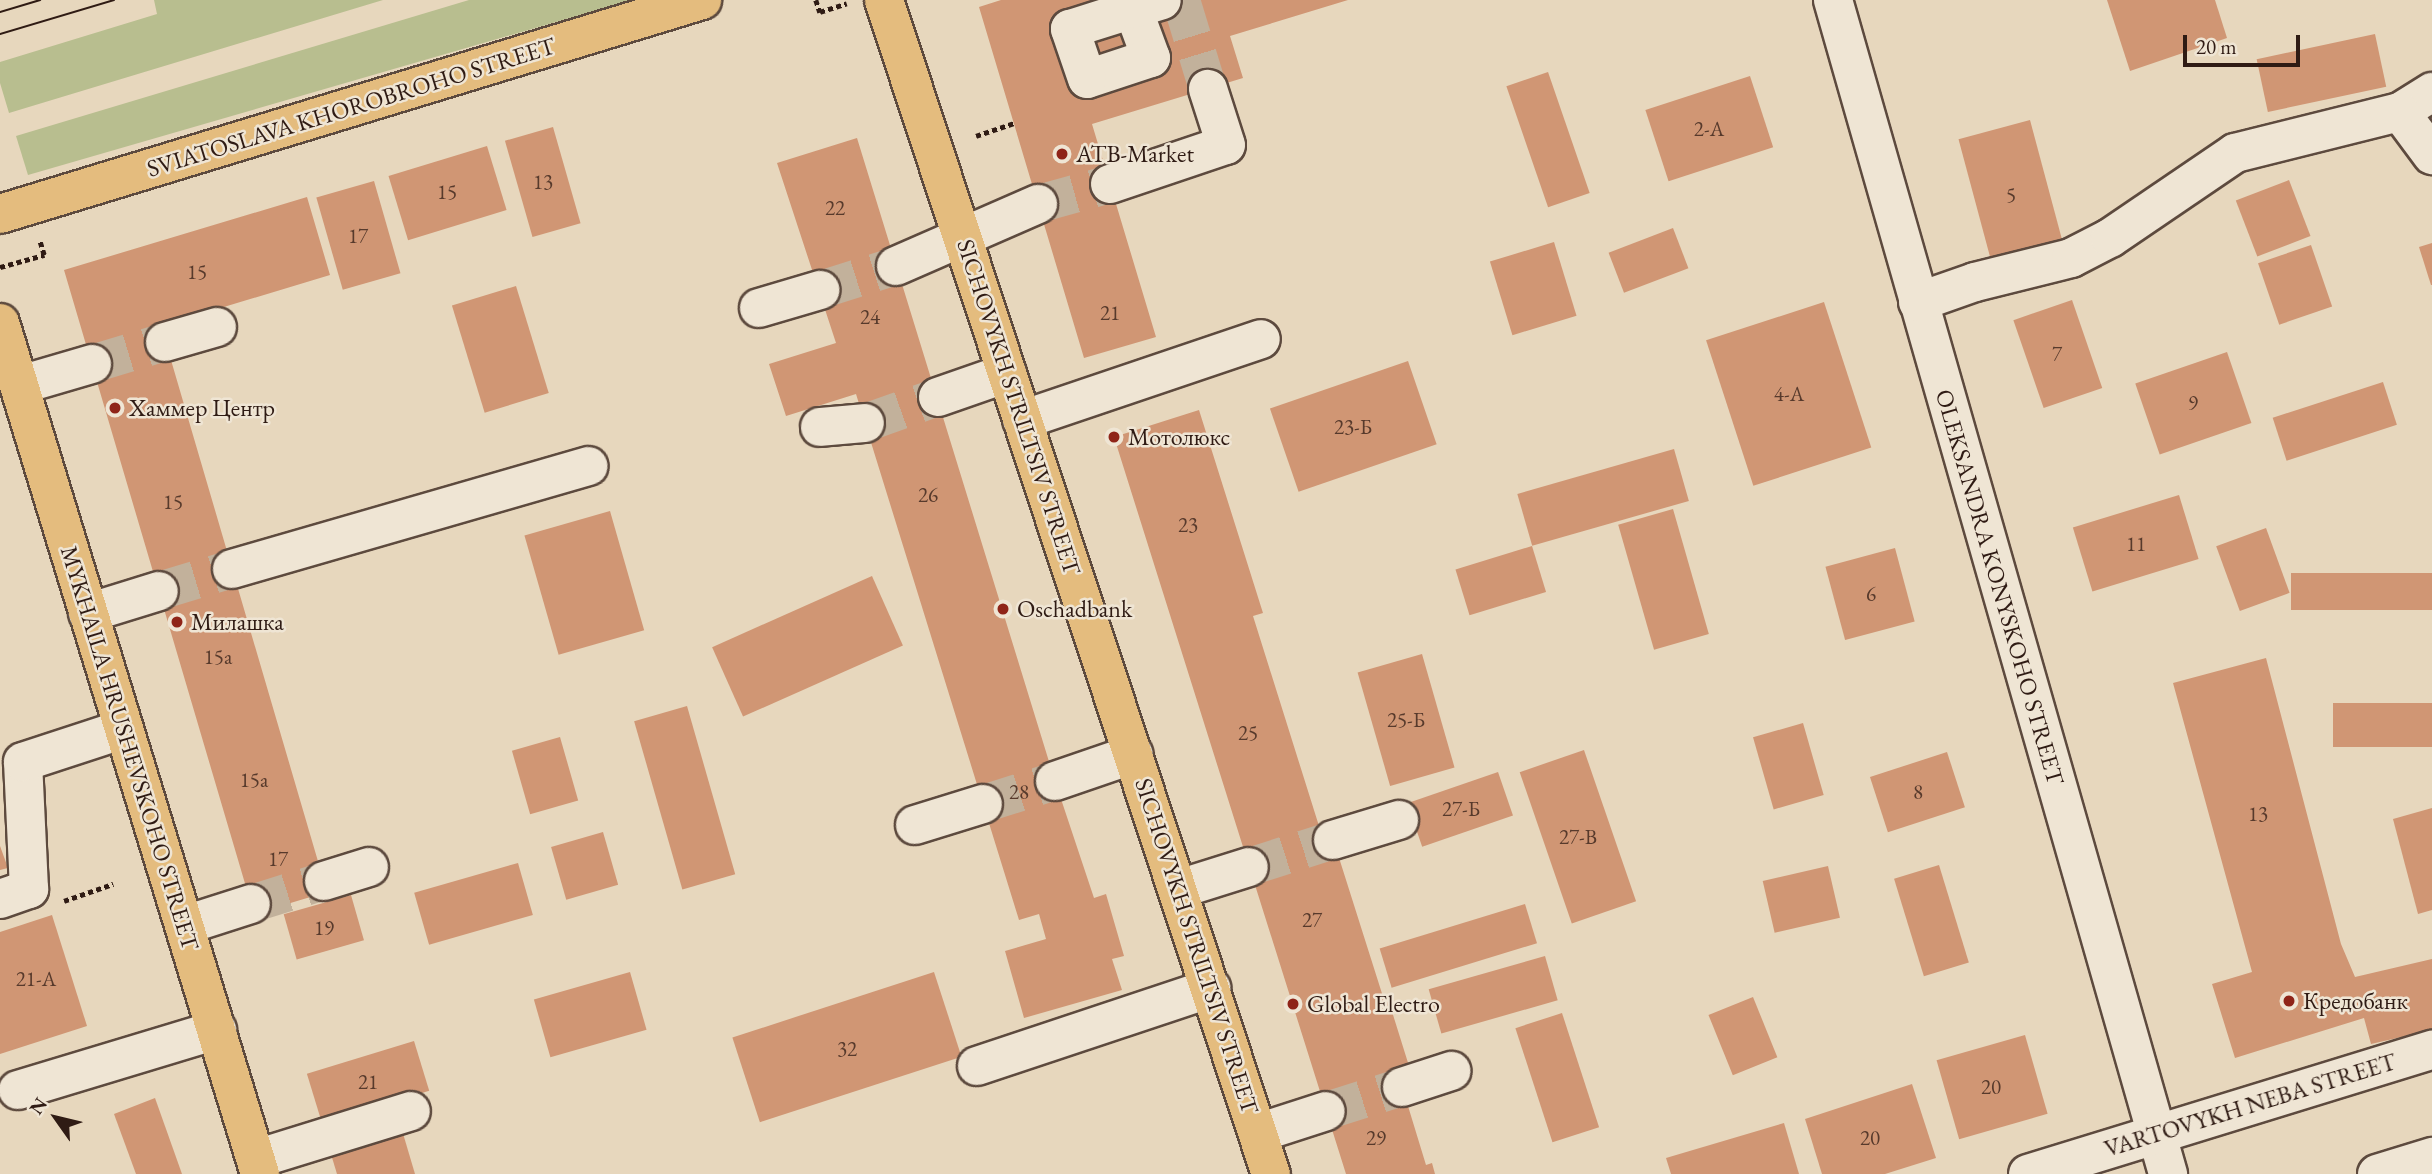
<!DOCTYPE html>
<html>
<head>
<meta charset="utf-8">
<style>
	body { margin:0 }
	#map { position:relative; width:2432px; height:1174px; overflow:hidden; background:#e7d7bd; font-family:"EB Garamond",serif }
	div>[style] { position:absolute }
	[style*='--x'] { left:calc(var(--x)*1px); top:calc(var(--y)*1px); width:calc(var(--w)*1px); rotate:calc(var(--a)*1deg) }
	.green>* { inset:0; background:#b8be8f }
	.building>* { inset:0; background:#d09674; transform-origin:0 0 }
	.minor-tunnel>* { height:38px; margin-top:-19px; transform-origin:0; background:repeating-linear-gradient(90deg,#c2b19b 0 38px,transparent 0 57px) }
	.path>* { height:4.5px; margin-top:-2.25px; transform-origin:0; background:repeating-linear-gradient(90deg,#2f1b14 0 5px,transparent 0 8.5px) }
	.roads { filter:drop-shadow(2px 0 #5d4a3e) drop-shadow(-2px 0 #5d4a3e) drop-shadow(0 2px #5d4a3e) drop-shadow(0 -2px #5d4a3e) }
	.minor>* { height:38px; margin:-19px; padding:0 19px; transform-origin:19px; border-radius:19px; background:#efe5d4 }
	.major>* { height:38px; margin:-19px; padding:0 19px; transform-origin:19px; border-radius:19px; background:#e4bc7e }
	.tram>* { height:2px; margin:-1px; padding:0 1px; transform-origin:1px; border-radius:1px; background:#2f1b14 }
	.dots>* { width:19px; height:19px; translate:-50% -50%; box-sizing:border-box; border:4px solid #efe5d4; border-radius:50% }
	span { translate:-50% -50%; white-space:nowrap; text-align:center; line-height:1.15; -webkit-text-stroke:5px #efe5d4; paint-order:stroke }
	.number-label { font-size:21px; color:#573a2c }
	.number-label span { -webkit-text-stroke-width:0 }
	.street-label { font-size:24px; color:#2f1b14 }
	.poi-label { font-size:24px; color:#2f1b14 }
	.left { translate:0 -50%; text-align:left }
	.north { position:absolute; left:21px; top:1083px; width:70px; height:70px; -webkit-text-stroke:5px #efe5d4; paint-order:stroke; rotate:304deg; font-size:19px; font-weight:700; line-height:28px; text-align:center; color:#2f1b14 }
	.north::after { content:''; display:block; margin:auto; width:24px; height:32px; background:#2f1b14; clip-path:polygon(50% 0,100% 100%,50% 72%,0 100%) }
	.scale { position:absolute; left:2183px; top:35px; width:117px; height:32px; box-sizing:border-box; border:4px solid #2f1b14; border-top:0; padding-left:9px; font-size:21px; line-height:24px; white-space:nowrap; color:#2f1b14; -webkit-text-stroke:5px #efe5d4; paint-order:stroke }
</style>
</head>
<body>
<div id="map">
	<div class="green">
		<i style="clip-path:polygon(154px 0,383px 0,9px 113px,0 83px,0 62px,157px 14px)"></i>
		<i style="clip-path:polygon(469px 0,632px 0,28px 175px,16px 136px)"></i>
	</div>
	<div class="building">
		<i style="clip-path:polygon(1001px 0,1348px 0,1230px 36px,1243px 78px,1092px 124px,1156px 337px,1084px 358px,979px 7px)"></i>
		<i style="clip-path:polygon(2107px 0,2215px 0,2227px 38px,2130px 71px)"></i>
		<i style="left:2375px;top:34px;width:54px;height:121px;rotate:78deg"></i>
		<i style="left:1548px;top:72px;width:128px;height:44px;rotate:71deg"></i>
		<i style="left:1750px;top:76px;width:75px;height:110px;rotate:72deg"></i>
		<i style="left:2030px;top:120px;width:134px;height:74px;rotate:75deg"></i>
		<i style="left:553px;top:127px;width:100px;height:50px;rotate:74deg"></i>
		<i style="clip-path:polygon(857px 138px,1055px 781px,1094px 898px,1106px 894px,1124px 956px,1112px 959px,1122px 990px,1024px 1018px,1005px 951px,1046px 939px,1039px 914px,1019px 920px,856px 394px,786px 416px,769px 364px,836px 343px,777px 163px)"></i>
		<i style="left:487px;top:146px;width:67px;height:103px;rotate:73deg"></i>
		<i style="left:2289px;top:180px;width:60px;height:57px;rotate:69deg"></i>
		<i style="left:374px;top:181px;width:96px;height:60px;rotate:74deg"></i>
		<i style="clip-path:polygon(307px 197px,330px 275px,161px 326px,327px 892px,254px 914px,64px 270px)"></i>
		<i style="left:1673px;top:228px;width:43px;height:69px;rotate:69deg"></i>
		<i style="left:1554px;top:242px;width:77px;height:67px;rotate:73deg"></i>
		<i style="clip-path:polygon(2432px 243px,2432px 285px,2431px 285px,2419px 247px)"></i>
		<i style="left:2311px;top:245px;width:65px;height:56px;rotate:71deg"></i>
		<i style="left:516px;top:286px;width:112px;height:67px;rotate:73deg"></i>
		<i style="left:2072px;top:300px;width:93px;height:62px;rotate:71deg"></i>
		<i style="left:1824px;top:302px;width:153px;height:124px;rotate:72deg"></i>
		<i style="left:2227px;top:352px;width:75px;height:97px;rotate:71deg"></i>
		<i style="left:1408px;top:361px;width:88px;height:146px;rotate:71deg"></i>
		<i style="left:2383px;top:382px;width:45px;height:116px;rotate:72deg"></i>
		<i style="clip-path:polygon(1199px 410px,1263px 613px,1253px 616px,1319px 826px,1328px 823px,1385px 1003px,1389px 1002px,1409px 1066px,1397px 1070px,1426px 1165px,1432px 1163px,1435px 1174px,1346px 1174px,1114px 437px)"></i>
		<i style="left:1674px;top:449px;width:54px;height:163px;rotate:74deg"></i>
		<i style="left:2179px;top:495px;width:67px;height:111px;rotate:73deg"></i>
		<i style="left:1673px;top:509px;width:130px;height:57px;rotate:74deg"></i>
		<i style="left:610px;top:511px;width:124px;height:89px;rotate:74deg"></i>
		<i style="left:2266px;top:528px;width:69px;height:53px;rotate:70deg"></i>
		<i style="left:1532px;top:546px;width:48px;height:80px;rotate:73deg"></i>
		<i style="left:1895px;top:548px;width:76px;height:72px;rotate:75deg"></i>
		<i style="left:2432px;top:573px;width:37px;height:141px;rotate:90deg"></i>
		<i style="left:872px;top:576px;width:76px;height:175px;rotate:66deg"></i>
		<i style="left:1422px;top:654px;width:118px;height:67px;rotate:74deg"></i>
		<i style="clip-path:polygon(2266px 658px,2341px 944px,2355px 977px,2432px 959px,2432px 1030px,2371px 1044px,2364px 1018px,2235px 1058px,2212px 984px,2252px 972px,2173px 683px)"></i>
		<i style="left:2432px;top:703px;width:44px;height:99px;rotate:90deg"></i>
		<i style="left:687px;top:706px;width:175px;height:55px;rotate:74deg"></i>
		<i style="left:1803px;top:723px;width:75px;height:52px;rotate:74deg"></i>
		<i style="left:560px;top:737px;width:66px;height:50px;rotate:74deg"></i>
		<i style="left:1584px;top:750px;width:160px;height:68px;rotate:71deg"></i>
		<i style="left:1947px;top:752px;width:58px;height:81px;rotate:72deg"></i>
		<i style="left:1498px;top:772px;width:46px;height:96px;rotate:71deg"></i>
		<i style="clip-path:polygon(2432px 808px,2432px 910px,2418px 914px,2393px 819px)"></i>
		<i style="left:603px;top:832px;width:55px;height:54px;rotate:74deg"></i>
		<i style="clip-path:polygon(0 846px,8px 868px,0 870px)"></i>
		<i style="left:518px;top:863px;width:54px;height:108px;rotate:74deg"></i>
		<i style="left:1939px;top:865px;width:102px;height:47px;rotate:73deg"></i>
		<i style="left:1828px;top:866px;width:53px;height:67px;rotate:77deg"></i>
		<i style="left:351px;top:895px;width:47px;height:70px;rotate:74deg"></i>
		<i style="left:1525px;top:904px;width:41px;height:152px;rotate:73deg"></i>
		<i style="clip-path:polygon(52px 915px,87px 1026px,0 1054px,0 932px)"></i>
		<i style="left:1545px;top:956px;width:46px;height:121px;rotate:74deg"></i>
		<i style="left:630px;top:972px;width:60px;height:100px;rotate:74deg"></i>
		<i style="left:934px;top:972px;width:89px;height:212px;rotate:72deg"></i>
		<i style="left:1753px;top:997px;width:65px;height:48px;rotate:68deg"></i>
		<i style="left:1562px;top:1013px;width:120px;height:49px;rotate:72deg"></i>
		<i style="left:2025px;top:1035px;width:82px;height:92px;rotate:74deg"></i>
		<i style="left:414px;top:1041px;width:52px;height:112px;rotate:73deg"></i>
		<i style="clip-path:polygon(1912px 1084px,1936px 1158px,1885px 1174px,1822px 1174px,1805px 1119px)"></i>
		<i style="clip-path:polygon(155px 1098px,182px 1174px,136px 1174px,114px 1114px)"></i>
		<i style="clip-path:polygon(399px 1120px,415px 1174px,337px 1174px,327px 1141px)"></i>
		<i style="clip-path:polygon(1784px 1123px,1799px 1174px,1671px 1174px,1666px 1158px)"></i>
	</div>
	<div class="minor-tunnel">
		<i style="--x:1181;--y:0;--w:93;--a:73.1"></i>
		<i style="--x:1038;--y:204;--w:75;--a:-15.5"></i>
		<i style="--x:820;--y:290;--w:80;--a:-17.5"></i>
		<i style="--x:92;--y:364;--w:76;--a:-16.8"></i>
		<i style="--x:865;--y:423;--w:77;--a:-19.6"></i>
		<i style="--x:159;--y:591;--w:76;--a:-16.8"></i>
		<i style="--x:983;--y:804;--w:76;--a:-17.7"></i>
		<i style="--x:1249;--y:867;--w:88;--a:-17.8"></i>
		<i style="--x:251;--y:904;--w:77;--a:-17.5"></i>
		<i style="--x:1326;--y:1111;--w:80;--a:-17.5"></i>
	</div>
	<div class="path">
		<i style="--x:816;--y:0;--w:13;--a:72"></i>
		<i style="--x:820;--y:12;--w:28;--a:-18"></i>
		<i style="--x:976;--y:136;--w:40;--a:-18.9"></i>
		<i style="--x:0;--y:267;--w:46;--a:-15.3"></i>
		<i style="--x:44;--y:255;--w:14;--a:-107"></i>
		<i style="--x:64;--y:901;--w:52;--a:-19.1"></i>
	</div>
	<div class="roads">
		<div class="minor">
			<i style="--x:1833;--y:0;--w:1221;--a:74.07"></i>
			<i style="--x:1133;--y:9;--w:52;--a:69.8"></i>
			<i style="--x:1151;--y:58;--w:67;--a:161.8"></i>
			<i style="--x:1087;--y:79;--w:53;--a:-108.8"></i>
			<i style="--x:1070;--y:29;--w:66;--a:-17.6"></i>
			<i style="--x:1133;--y:9;--w:30;--a:-17"></i>
			<i style="--x:2400;--y:112;--w:38;--a:-32"></i>
			<i style="--x:1110;--y:184;--w:122;--a:-18.6"></i>
			<i style="--x:1226;--y:145;--w:59;--a:-107.8"></i>
			<i style="--x:896;--y:266;--w:155;--a:-23.6"></i>
			<i style="--x:1918;--y:302;--w:60;--a:-19.3"></i>
			<i style="--x:1975;--y:282;--w:99;--a:-14"></i>
			<i style="--x:2071;--y:258;--w:44;--a:-27.1"></i>
			<i style="--x:2110;--y:238;--w:151;--a:-34.2"></i>
			<i style="--x:2235;--y:153;--w:170;--a:-14"></i>
			<i style="--x:2400;--y:112;--w:54;--a:53.3"></i>
			<i style="--x:759;--y:308;--w:64;--a:-16.4"></i>
			<i style="--x:165;--y:342;--w:54;--a:-16.1"></i>
			<i style="--x:20;--y:385;--w:75;--a:-16.3"></i>
			<i style="--x:938;--y:397;--w:73;--a:-19.2"></i>
			<i style="--x:1022;--y:420;--w:252;--a:-18.7"></i>
			<i style="--x:820;--y:427;--w:45;--a:-5.1"></i>
			<i style="--x:232;--y:569;--w:371;--a:-16.1"></i>
			<i style="--x:88;--y:613;--w:74;--a:-17.2"></i>
			<i style="--x:1055;--y:781;--w:83;--a:-18.9"></i>
			<i style="--x:915;--y:825;--w:71;--a:-17.2"></i>
			<i style="--x:1333;--y:840;--w:69;--a:-16.9"></i>
			<i style="--x:324;--y:881;--w:47;--a:-17.3"></i>
			<i style="--x:1179;--y:889;--w:73;--a:-17.4"></i>
			<i style="--x:0;--y:899;--w:31;--a:-19"></i>
			<i style="--x:29;--y:889;--w:127;--a:-92.7"></i>
			<i style="--x:23;--y:762;--w:106;--a:-18.1"></i>
			<i style="--x:185;--y:925;--w:69;--a:-17.7"></i>
			<i style="--x:977;--y:1066;--w:247;--a:-18.4"></i>
			<i style="--x:1402;--y:1087;--w:52;--a:-18.1"></i>
			<i style="--x:18;--y:1090;--w:208;--a:-16.8"></i>
			<i style="--x:1258;--y:1133;--w:71;--a:-17.9"></i>
			<i style="--x:256;--y:1159;--w:162;--a:-17.2"></i>
			<i style="--x:2028;--y:1174;--w:423;--a:-17.1"></i>
			<i style="--x:2377;--y:1174;--w:58;--a:-17.2"></i>
		</div>
		<div class="major">
			<i style="--x:884;--y:0;--w:1236;--a:71.76"></i>
			<i style="--x:0;--y:214;--w:734;--a:-16.95"></i>
			<i style="--x:0;--y:323;--w:890;--a:73.01"></i>
		</div>
	</div>
	<div class="tram">
		<i style="--x:0;--y:12;--w:42;--a:-16.7"></i>
		<i style="--x:0;--y:34;--w:119;--a:-16.6"></i>
	</div>
	<div class="dots">
		<i style="left:1062px;top:154px;background:#8f2418"></i>
		<i style="left:115px;top:408px;background:#8f2418"></i>
		<i style="left:1114px;top:437px;background:#8f2418"></i>
		<i style="left:1003px;top:609px;background:#8f2418"></i>
		<i style="left:177px;top:622px;background:#8f2418"></i>
		<i style="left:2289px;top:1001px;background:#8f2418"></i>
		<i style="left:1293px;top:1004px;background:#8f2418"></i>
	</div>
	<div class="number-label">
		<span style="left:1709px;top:129px">2-А</span>
		<span style="left:543px;top:182px">13</span>
		<span style="left:447px;top:192px">15</span>
		<span style="left:2011px;top:195px">5</span>
		<span style="left:835px;top:208px">22</span>
		<span style="left:358px;top:236px">17</span>
		<span style="left:197px;top:272px">15</span>
		<span style="left:1110px;top:313px">21</span>
		<span style="left:870px;top:317px">24</span>
		<span style="left:2057px;top:354px">7</span>
		<span style="left:1789px;top:394px">4-А</span>
		<span style="left:2193px;top:403px">9</span>
		<span style="left:1353px;top:427px">23-Б</span>
		<span style="left:928px;top:495px">26</span>
		<span style="left:173px;top:502px">15</span>
		<span style="left:1188px;top:525px">23</span>
		<span style="left:2136px;top:544px">11</span>
		<span style="left:1871px;top:594px">6</span>
		<span style="left:218px;top:657px">15а</span>
		<span style="left:1406px;top:720px">25-Б</span>
		<span style="left:1248px;top:733px">25</span>
		<span style="left:254px;top:780px">15а</span>
		<span style="left:1019px;top:792px">28</span>
		<span style="left:1918px;top:792px">8</span>
		<span style="left:1461px;top:809px">27-Б</span>
		<span style="left:2258px;top:814px">13</span>
		<span style="left:1578px;top:837px">27-В</span>
		<span style="left:278px;top:859px">17</span>
		<span style="left:1312px;top:920px">27</span>
		<span style="left:324px;top:928px">19</span>
		<span style="left:36px;top:979px">21-А</span>
		<span style="left:847px;top:1049px">32</span>
		<span style="left:368px;top:1082px">21</span>
		<span style="left:1991px;top:1087px">20</span>
		<span style="left:1376px;top:1138px">29</span>
		<span style="left:1870px;top:1138px">20</span>
	</div>
	<div class="street-label">
		<span style="left:351px;top:107px;rotate:-17deg">SVIATOSLAVA KHOROBROHO STREET</span>
		<span style="left:1019px;top:407px;rotate:72deg">SICHOVYKH STRILTSIV STREET</span>
		<span style="left:2000px;top:587px;rotate:74deg">OLEKSANDRA KONYSKOHO STREET</span>
		<span style="left:130px;top:748px;rotate:73deg">MYKHAILA HRUSHEVSKOHO STREET</span>
		<span style="left:1197px;top:946px;rotate:72deg">SICHOVYKH STRILTSIV STREET</span>
		<span style="left:2250px;top:1105px;rotate:-17deg">VARTOVYKH NEBA STREET</span>
	</div>
	<div class="poi-label">
		<span class="left" style="left:1076px;top:154px">ATB-Market</span>
		<span class="left" style="left:129px;top:408px">Хаммер Центр</span>
		<span class="left" style="left:1128px;top:437px">Мотолюкс</span>
		<span class="left" style="left:1017px;top:609px">Oschadbank</span>
		<span class="left" style="left:191px;top:622px">Милашка</span>
		<span class="left" style="left:2303px;top:1001px">Кредобанк</span>
		<span class="left" style="left:1307px;top:1004px">Global Electro</span>
	</div>
	<div class="north">N</div>
	<div class="scale">20 m</div>
</div>
</body>
</html>
